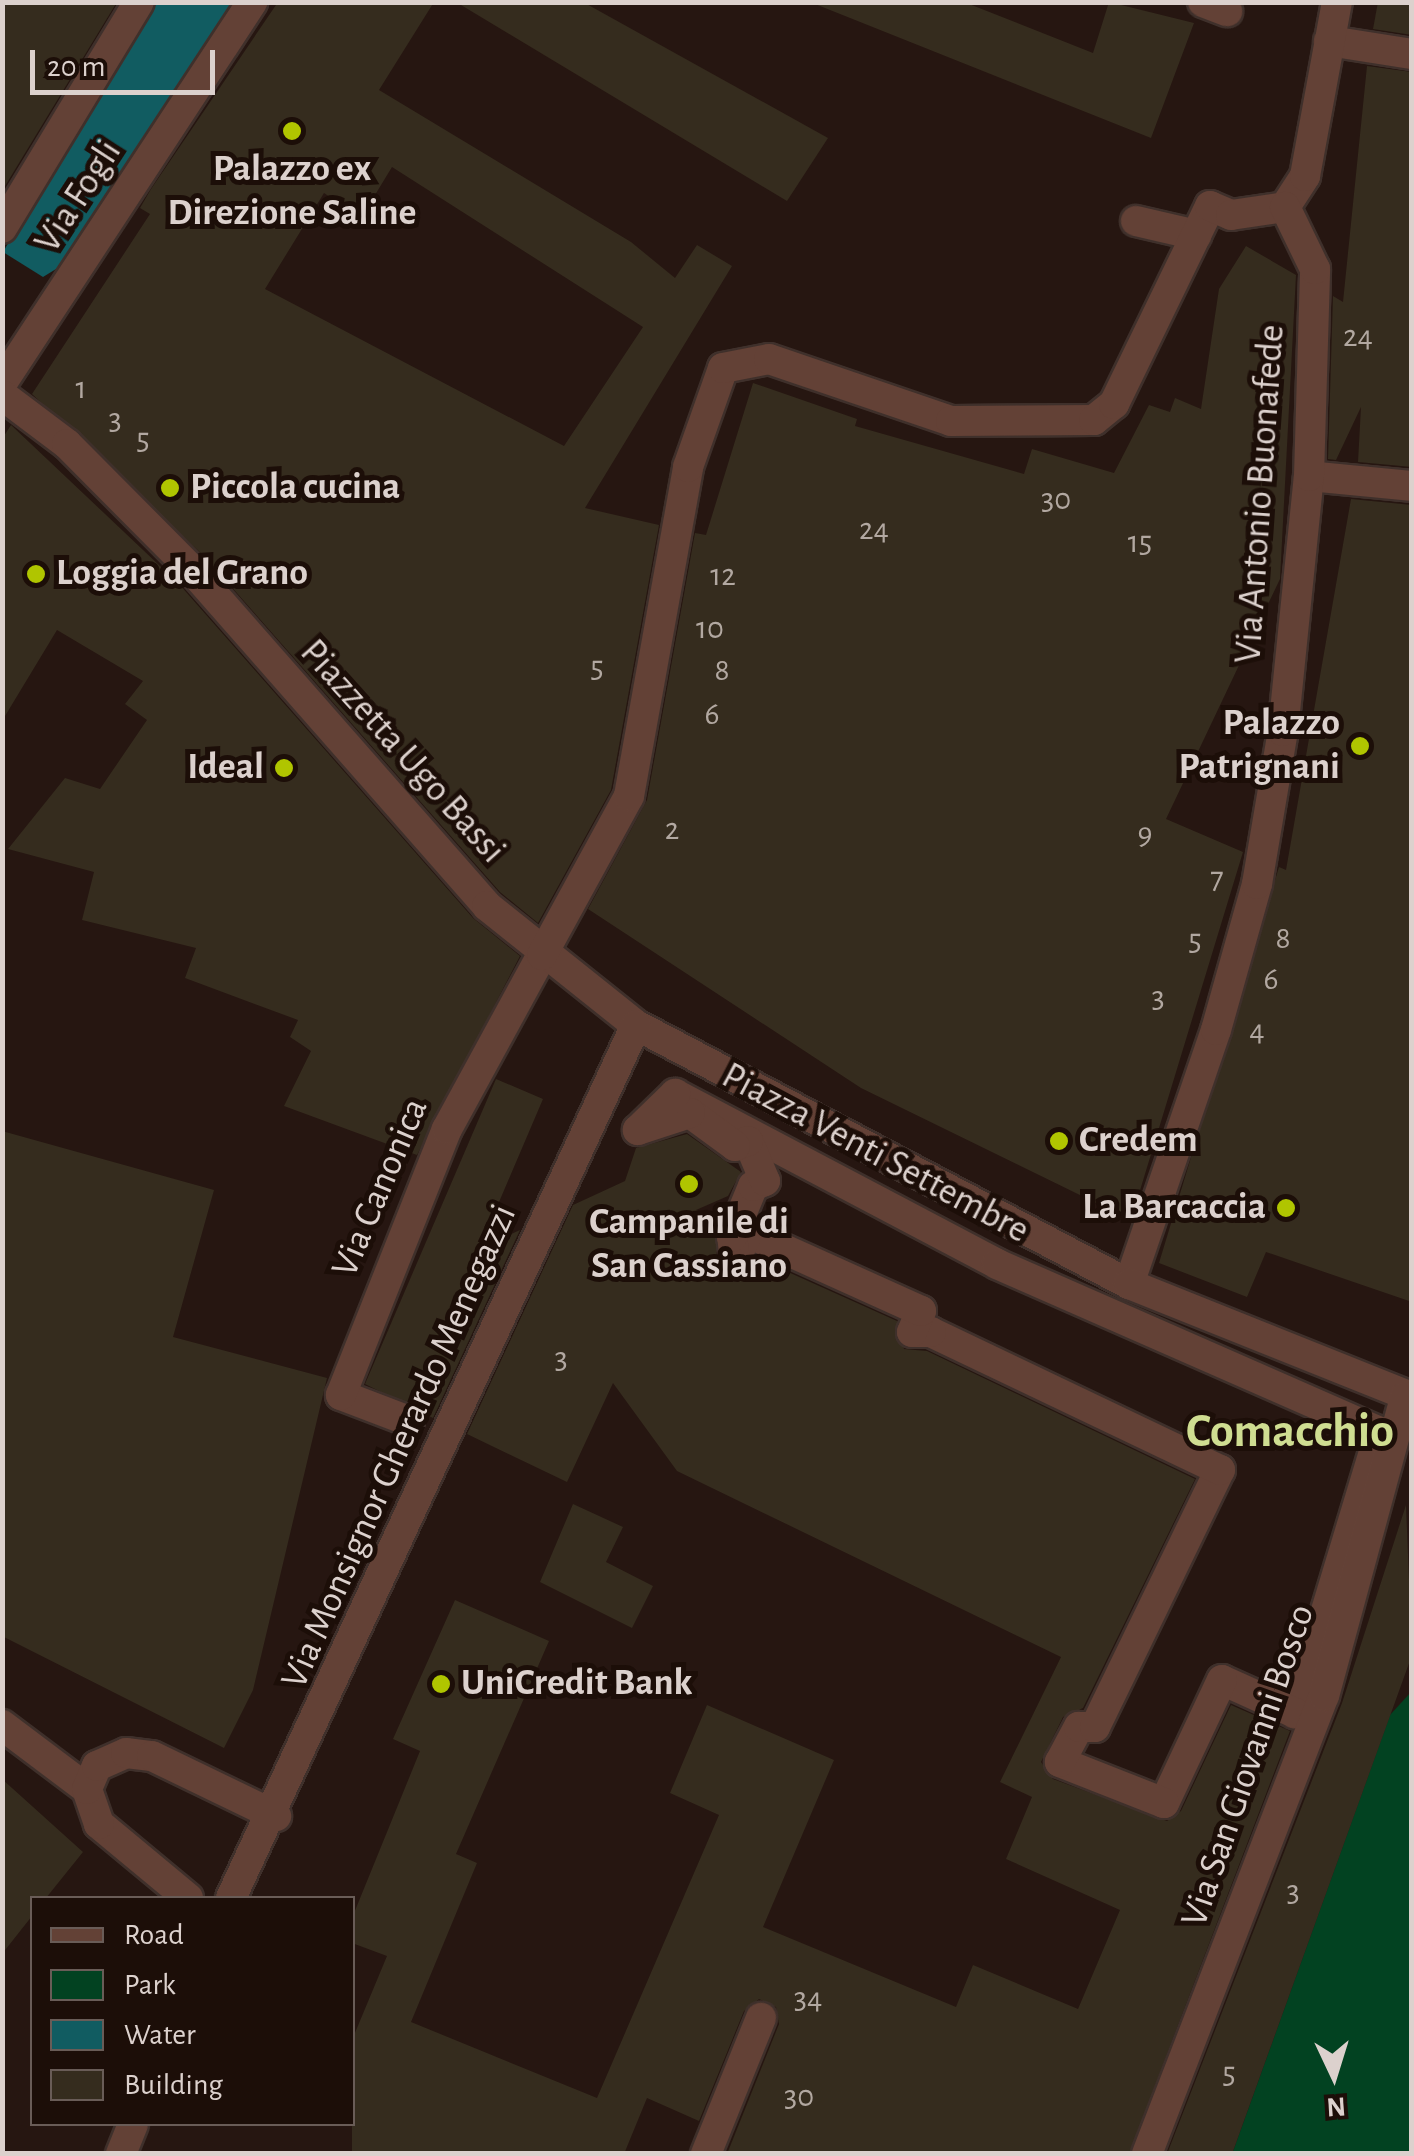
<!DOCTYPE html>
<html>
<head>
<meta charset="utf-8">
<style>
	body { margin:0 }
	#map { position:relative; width:1414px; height:2156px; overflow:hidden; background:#261611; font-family:"Alegreya Sans",sans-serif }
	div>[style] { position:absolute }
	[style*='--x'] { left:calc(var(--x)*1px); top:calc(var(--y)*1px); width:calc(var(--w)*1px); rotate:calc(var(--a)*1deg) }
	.green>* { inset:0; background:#024221 }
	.water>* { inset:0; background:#115c61 }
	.building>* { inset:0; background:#352c1e }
	.roads { filter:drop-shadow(2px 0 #3f302b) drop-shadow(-2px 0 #3f302b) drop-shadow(0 2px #3f302b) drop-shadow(0 -2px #3f302b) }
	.service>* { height:30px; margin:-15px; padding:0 15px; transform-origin:15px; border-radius:15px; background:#634136 }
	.pedestrian>* { height:30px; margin:-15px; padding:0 15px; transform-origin:15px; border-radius:15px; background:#634136 }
	.minor>* { height:30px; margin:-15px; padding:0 15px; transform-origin:15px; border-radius:15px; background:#634136 }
	.dots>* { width:28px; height:28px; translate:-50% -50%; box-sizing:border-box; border:5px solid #1c0e08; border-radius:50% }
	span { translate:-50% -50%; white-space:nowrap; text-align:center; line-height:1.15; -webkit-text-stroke:10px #1c0e08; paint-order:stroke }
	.number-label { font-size:32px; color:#b2a8a1 }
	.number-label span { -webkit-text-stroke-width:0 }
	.poi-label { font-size:38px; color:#dcd1cd; font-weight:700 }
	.left { translate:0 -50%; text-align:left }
	.right { translate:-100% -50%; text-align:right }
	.street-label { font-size:38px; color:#dcd1cd }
	.district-label { font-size:48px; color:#cfdd91; font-weight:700 }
	.frame { position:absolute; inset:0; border:5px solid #dcd1cd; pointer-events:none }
	.legend { position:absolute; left:30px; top:1896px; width:325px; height:230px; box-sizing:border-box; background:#1c0e08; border:2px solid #695c57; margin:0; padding:12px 18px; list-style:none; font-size:30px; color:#dcd1cd }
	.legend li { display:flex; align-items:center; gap:20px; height:50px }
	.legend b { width:50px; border:2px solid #695c57 }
	.north { position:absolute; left:1284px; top:2026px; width:100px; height:100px; -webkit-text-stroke:8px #1c0e08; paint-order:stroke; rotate:176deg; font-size:28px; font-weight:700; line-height:40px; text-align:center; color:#dcd1cd }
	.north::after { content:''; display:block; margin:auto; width:35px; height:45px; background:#dcd1cd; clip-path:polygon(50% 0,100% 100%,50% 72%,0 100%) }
	.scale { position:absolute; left:30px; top:50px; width:185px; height:45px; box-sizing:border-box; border:5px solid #dcd1cd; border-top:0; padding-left:12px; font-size:30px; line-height:35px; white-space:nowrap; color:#dcd1cd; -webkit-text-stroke:8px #1c0e08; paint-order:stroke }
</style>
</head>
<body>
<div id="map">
	<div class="green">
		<i style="clip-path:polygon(1411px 1692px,1411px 2153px,1232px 2154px,1390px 1715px)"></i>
	</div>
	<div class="water">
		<i style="clip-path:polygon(149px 3px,234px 3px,69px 261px,43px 277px,3px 252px)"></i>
	</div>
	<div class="building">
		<i style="clip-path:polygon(2px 2px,117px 2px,2px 191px)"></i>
		<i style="clip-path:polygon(evenodd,278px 2px,434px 2px,379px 90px,631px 242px,675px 278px,697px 245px,732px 266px,585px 508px,659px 525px,611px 790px,538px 923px,500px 892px,206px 558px,32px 394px,150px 214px,140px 208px,151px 189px,278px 2px,392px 167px,643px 327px,564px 446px,265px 289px,324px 193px,361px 218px,392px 167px)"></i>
		<i style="clip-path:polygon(456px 2px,583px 2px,828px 138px,787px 201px)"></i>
		<i style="clip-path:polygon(810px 2px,964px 2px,1093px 53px,1109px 2px,1194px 23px,1151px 138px)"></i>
		<i style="clip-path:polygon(1378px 2px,1412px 2px,1412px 35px,1373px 29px)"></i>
		<i style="clip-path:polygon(1367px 66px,1412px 72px,1412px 467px,1358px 462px,1361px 407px,1336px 460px,1328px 459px,1333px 296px,1343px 302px)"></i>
		<i style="clip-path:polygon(1246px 246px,1296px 275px,1280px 579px,1166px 819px,1243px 852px,1131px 1220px,861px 1088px,588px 909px,647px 800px,695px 533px,706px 535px,753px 383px,857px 419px,855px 426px,1024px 474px,1032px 449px,1114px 473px,1149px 405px,1170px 412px,1175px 398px,1201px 409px,1219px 289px)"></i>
		<i style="clip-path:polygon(11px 425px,179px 584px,473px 918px,520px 956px,417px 1155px,284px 1106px,311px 1051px,290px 1037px,298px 1020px,185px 978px,196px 948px,82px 920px,94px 872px,8px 849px,65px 778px,100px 789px,147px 720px,125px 704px,143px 681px,57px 630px,2px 721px,2px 439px)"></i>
		<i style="clip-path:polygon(1351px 499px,1412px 505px,1412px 1302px,1266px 1252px,1247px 1297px,1159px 1263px,1279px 867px,1286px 870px)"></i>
		<i style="clip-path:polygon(496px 1079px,543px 1099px,479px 1249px,520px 1230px,433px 1418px,365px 1384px)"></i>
		<i style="clip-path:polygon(2px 1131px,214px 1190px,173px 1337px,327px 1378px,253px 1690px,224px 1748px,2px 1636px)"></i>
		<i style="clip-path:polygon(687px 1134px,741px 1172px,728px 1196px,696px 1210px,719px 1220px,716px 1262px,727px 1277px,745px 1276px,757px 1258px,897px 1321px,904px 1349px,927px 1351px,1195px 1479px,1083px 1708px,1063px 1717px,1041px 1762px,1053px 1779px,1167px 1821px,1181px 1811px,1231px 1705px,1290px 1731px,1129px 2154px,727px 2154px,779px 2024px,776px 2007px,759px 1999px,744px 2011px,699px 2121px,647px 2098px,624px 2154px,352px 2154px,352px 2040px,387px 1956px,352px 1943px,352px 1918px,420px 1751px,393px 1739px,455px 1600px,549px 1641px,456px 1854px,477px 1863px,411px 2022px,597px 2098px,719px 1815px,670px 1793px,707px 1705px,834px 1760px,763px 1927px,956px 2007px,973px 1965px,1078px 2009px,1120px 1910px,1006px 1859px,1032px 1797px,1000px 1782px,1061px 1657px,677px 1471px,613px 1383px,567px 1482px,467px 1434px,573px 1205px,625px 1181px,636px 1148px)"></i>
		<i style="clip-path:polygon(573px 1504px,623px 1527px,606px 1562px,653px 1586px,632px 1628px,540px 1582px)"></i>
		<i style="clip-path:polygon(1406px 1505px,1412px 1655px,1232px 2154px,1167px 2154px,1342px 1703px)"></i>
		<i style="clip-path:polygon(2px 1779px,83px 1852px,46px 1898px,32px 1898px,32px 1916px,2px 1954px)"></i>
	</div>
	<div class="roads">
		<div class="service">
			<i style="--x:1136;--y:221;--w:62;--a:13.1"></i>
		</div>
		<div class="pedestrian">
			<i style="--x:1203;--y:2;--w:26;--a:21"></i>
			<i style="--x:1329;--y:41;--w:84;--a:8.9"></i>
			<i style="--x:2;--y:228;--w:264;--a:-58.8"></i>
			<i style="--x:2;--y:383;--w:456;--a:-56.7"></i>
			<i style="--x:1309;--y:476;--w:103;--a:5.5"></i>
			<i style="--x:675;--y:1094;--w:364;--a:27.8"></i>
			<i style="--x:997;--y:1264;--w:418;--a:23.7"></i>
			<i style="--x:1380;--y:1432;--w:294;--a:106.8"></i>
			<i style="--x:1295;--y:1713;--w:80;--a:-155.7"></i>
			<i style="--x:1222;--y:1680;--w:136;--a:115.2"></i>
			<i style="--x:1164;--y:1803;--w:112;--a:-158.5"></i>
			<i style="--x:1060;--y:1762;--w:40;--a:-62"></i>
			<i style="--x:1079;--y:1727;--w:16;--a:0"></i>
			<i style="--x:1095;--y:1727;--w:286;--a:-64.1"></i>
			<i style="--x:1220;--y:1470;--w:320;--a:-154.5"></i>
			<i style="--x:931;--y:1332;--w:19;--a:180"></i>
			<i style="--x:912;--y:1332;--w:23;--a:-67"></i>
			<i style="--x:921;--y:1311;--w:190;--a:-155.7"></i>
			<i style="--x:748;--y:1233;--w:30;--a:116"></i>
			<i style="--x:735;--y:1260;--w:23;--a:-97"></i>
			<i style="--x:732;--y:1237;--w:55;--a:-67.6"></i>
			<i style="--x:753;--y:1186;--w:13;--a:-23"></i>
			<i style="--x:765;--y:1181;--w:43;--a:-113"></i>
			<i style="--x:748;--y:1141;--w:14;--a:159"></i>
			<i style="--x:735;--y:1146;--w:56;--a:-143.7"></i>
			<i style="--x:690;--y:1113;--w:55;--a:161.9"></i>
			<i style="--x:638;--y:1130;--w:52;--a:-44.2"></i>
			<i style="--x:1129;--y:1284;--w:268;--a:-71.1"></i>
			<i style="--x:409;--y:1421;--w:73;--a:-159.1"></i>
			<i style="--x:341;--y:1395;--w:286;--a:-68.3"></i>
			<i style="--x:447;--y:1129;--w:198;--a:-61.4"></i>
		</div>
		<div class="minor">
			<i style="--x:1285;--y:207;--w:37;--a:-57"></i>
			<i style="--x:1305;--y:176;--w:177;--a:-79.6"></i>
			<i style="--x:2;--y:395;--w:81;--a:37"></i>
			<i style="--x:67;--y:444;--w:179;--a:45.2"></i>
			<i style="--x:193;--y:571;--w:446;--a:48.7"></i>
			<i style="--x:487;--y:906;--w:191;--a:38.6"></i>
			<i style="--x:636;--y:1025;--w:557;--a:27.72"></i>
			<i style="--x:1129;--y:1284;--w:305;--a:21.8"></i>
			<i style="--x:542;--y:955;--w:181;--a:-61.3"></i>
			<i style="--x:629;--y:796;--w:334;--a:-79.8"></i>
			<i style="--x:688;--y:467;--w:105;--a:-70.5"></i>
			<i style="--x:723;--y:368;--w:47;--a:-11.1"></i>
			<i style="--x:769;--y:359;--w:192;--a:18.8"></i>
			<i style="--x:951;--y:421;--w:143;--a:-0.4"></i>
			<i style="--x:1094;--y:420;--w:26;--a:-39"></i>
			<i style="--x:1114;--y:404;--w:220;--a:-64.1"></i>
			<i style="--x:1210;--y:206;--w:23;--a:23"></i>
			<i style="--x:1231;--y:215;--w:55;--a:-8.4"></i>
			<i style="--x:1216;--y:1030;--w:152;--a:-74.3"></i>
			<i style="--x:1257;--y:884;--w:155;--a:-80.4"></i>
			<i style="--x:1283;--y:731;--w:256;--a:-84.2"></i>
			<i style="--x:1309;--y:476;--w:207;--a:-88.3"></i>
			<i style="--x:1315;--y:269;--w:69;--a:-115.8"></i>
			<i style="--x:2;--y:1725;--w:106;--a:37"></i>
			<i style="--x:188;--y:1898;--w:116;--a:-140.3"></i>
			<i style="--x:99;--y:1824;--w:37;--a:-109"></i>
			<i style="--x:87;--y:1789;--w:25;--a:-67"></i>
			<i style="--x:97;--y:1766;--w:32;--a:-24"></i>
			<i style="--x:126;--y:1753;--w:26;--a:7"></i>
			<i style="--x:152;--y:1756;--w:138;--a:25.8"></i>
			<i style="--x:231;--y:1898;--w:962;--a:-65.11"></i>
			<i style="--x:121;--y:2154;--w:32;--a:-68"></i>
			<i style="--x:706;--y:2154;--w:147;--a:-68"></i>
			<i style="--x:1147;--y:2154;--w:491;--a:-68.9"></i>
			<i style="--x:1324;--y:1696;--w:310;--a:-74.8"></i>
		</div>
	</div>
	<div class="dots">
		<i style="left:292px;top:131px;background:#b0c500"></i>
		<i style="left:170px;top:488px;background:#b0c500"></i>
		<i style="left:36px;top:574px;background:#b0c500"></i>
		<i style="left:1360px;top:746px;background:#b0c500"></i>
		<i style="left:284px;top:768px;background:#b0c500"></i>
		<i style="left:1059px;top:1141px;background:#b0c500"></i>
		<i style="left:689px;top:1184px;background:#b0c500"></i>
		<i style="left:1286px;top:1208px;background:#b0c500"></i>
		<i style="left:441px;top:1684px;background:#b0c500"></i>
	</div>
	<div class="number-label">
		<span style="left:1358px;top:336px">24</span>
		<span style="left:81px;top:388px">1</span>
		<span style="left:115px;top:419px">3</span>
		<span style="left:143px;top:439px">5</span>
		<span style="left:1056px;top:499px">30</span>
		<span style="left:874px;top:529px">24</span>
		<span style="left:1140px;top:542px">15</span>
		<span style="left:723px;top:575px">12</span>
		<span style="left:710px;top:628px">10</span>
		<span style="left:597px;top:667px">5</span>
		<span style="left:722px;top:670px">8</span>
		<span style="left:712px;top:714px">6</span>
		<span style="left:672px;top:829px">2</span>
		<span style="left:1145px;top:834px">9</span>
		<span style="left:1217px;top:878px">7</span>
		<span style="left:1283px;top:938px">8</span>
		<span style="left:1195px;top:940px">5</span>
		<span style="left:1271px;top:979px">6</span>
		<span style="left:1158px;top:997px">3</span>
		<span style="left:1257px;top:1030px">4</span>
		<span style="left:561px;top:1358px">3</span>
		<span style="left:1293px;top:1891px">3</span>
		<span style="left:808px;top:1998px">34</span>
		<span style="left:1229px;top:2073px">5</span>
		<span style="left:799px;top:2096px">30</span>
	</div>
	<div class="poi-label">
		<span style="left:292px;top:192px">Palazzo ex<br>Direzione Saline</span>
		<span class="left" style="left:190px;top:488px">Piccola cucina</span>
		<span class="left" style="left:56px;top:574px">Loggia del Grano</span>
		<span class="right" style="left:1340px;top:746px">Palazzo<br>Patrignani</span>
		<span class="right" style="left:264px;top:768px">Ideal</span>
		<span class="left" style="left:1079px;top:1141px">Credem</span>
		<span class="right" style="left:1266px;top:1208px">La Barcaccia</span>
		<span style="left:689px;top:1245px">Campanile di<br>San Cassiano</span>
		<span class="left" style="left:461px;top:1684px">UniCredit Bank</span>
	</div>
	<div class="street-label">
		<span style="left:79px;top:197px;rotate:-57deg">Via Fogli</span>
		<span style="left:1261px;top:494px;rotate:-86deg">Via Antonio Buonafede</span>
		<span style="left:402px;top:752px;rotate:48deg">Piazzetta Ugo Bassi</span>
		<span style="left:875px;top:1154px;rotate:28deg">Piazza Venti Settembre</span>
		<span style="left:381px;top:1188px;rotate:-67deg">Via Canonica</span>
		<span style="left:400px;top:1447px;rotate:-66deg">Via Monsignor Gherardo Menegazzi</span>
		<span style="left:1249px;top:1766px;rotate:-71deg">Via San Giovanni Bosco</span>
	</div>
	<div class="district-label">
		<span style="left:1290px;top:1433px">Comacchio</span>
	</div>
	<div class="frame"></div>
	<ul class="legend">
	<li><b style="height:12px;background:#634136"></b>Road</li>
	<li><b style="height:28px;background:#024221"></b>Park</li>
	<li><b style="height:28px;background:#115c61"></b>Water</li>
	<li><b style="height:28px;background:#352c1e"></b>Building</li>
	</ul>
	<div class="north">N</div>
	<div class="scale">20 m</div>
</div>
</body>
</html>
